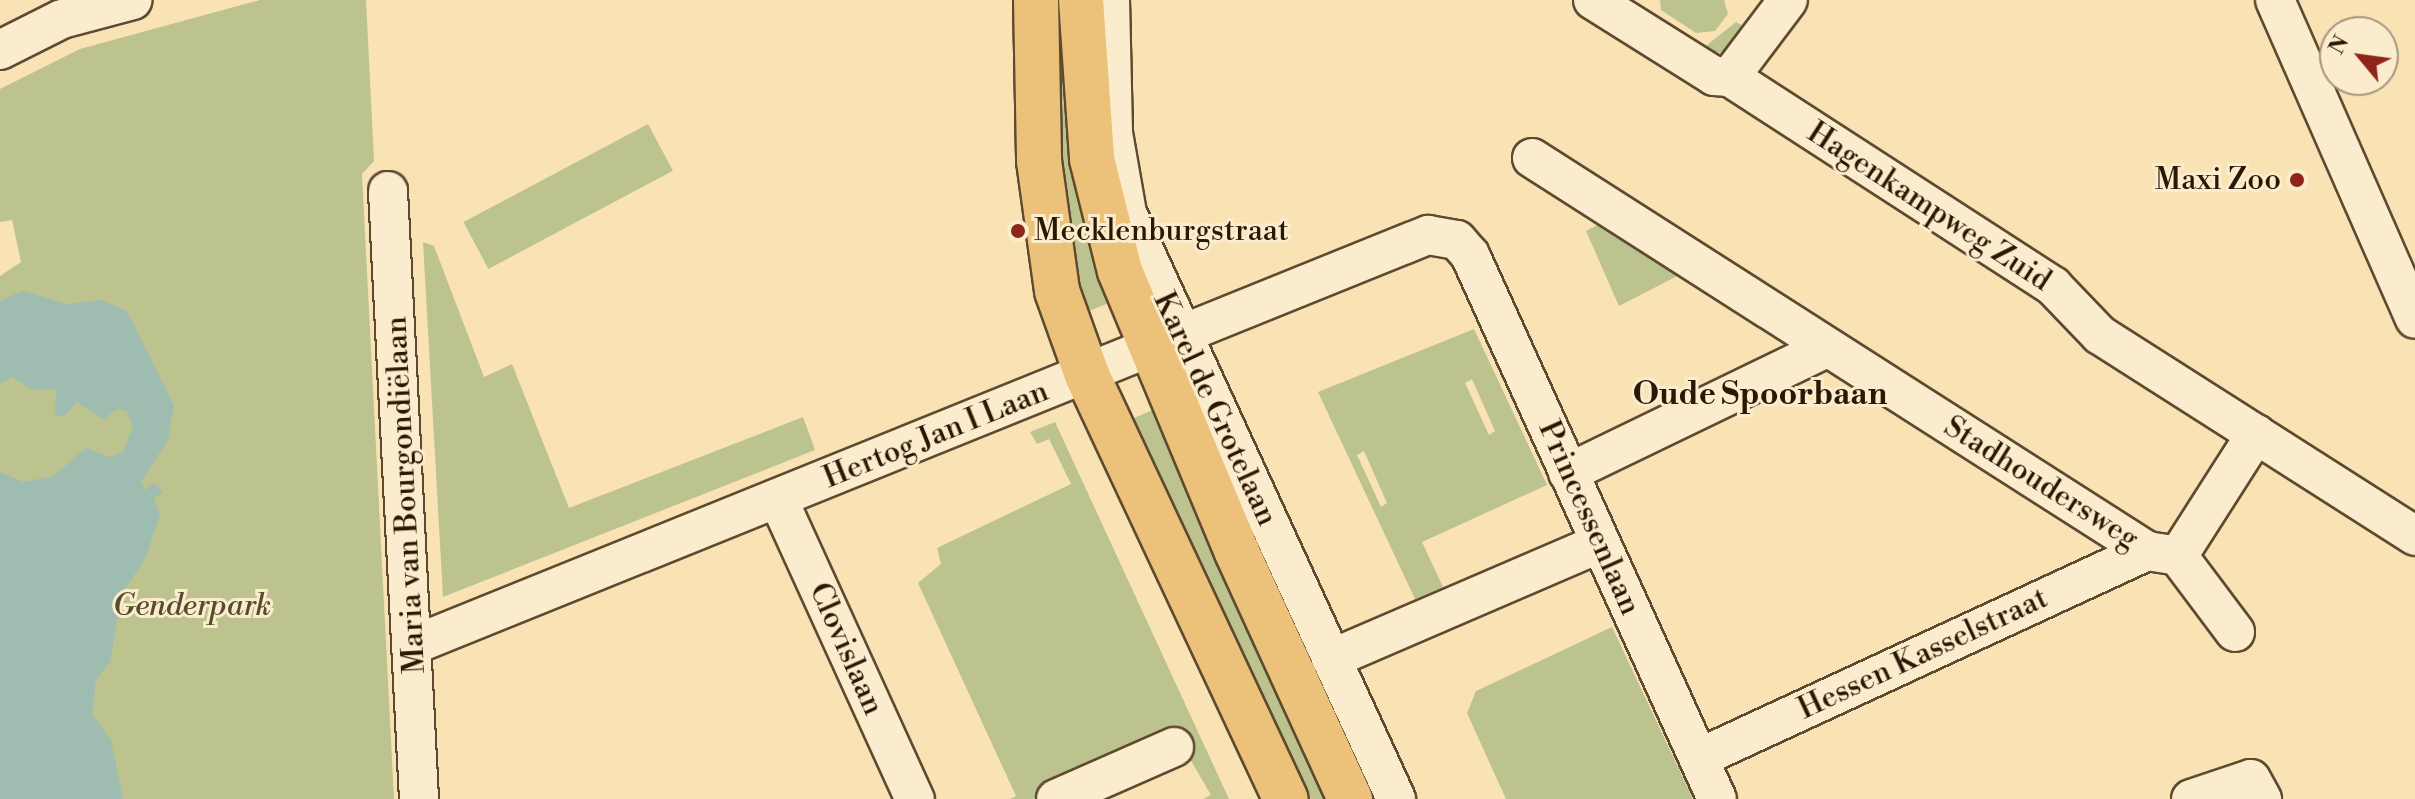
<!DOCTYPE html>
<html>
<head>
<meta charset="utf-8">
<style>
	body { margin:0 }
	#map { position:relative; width:2415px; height:799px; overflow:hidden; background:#f9e2b4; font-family:"Libre Bodoni",serif }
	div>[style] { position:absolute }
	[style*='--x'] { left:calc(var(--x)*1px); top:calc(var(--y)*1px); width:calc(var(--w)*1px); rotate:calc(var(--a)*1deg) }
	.green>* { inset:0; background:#bcc38e; transform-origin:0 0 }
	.water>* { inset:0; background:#9ebdb0 }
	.roads { filter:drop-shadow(2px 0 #5e4a30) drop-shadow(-2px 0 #5e4a30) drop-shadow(0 2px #5e4a30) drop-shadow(0 -2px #5e4a30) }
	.minor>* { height:38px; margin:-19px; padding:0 19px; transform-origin:19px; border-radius:19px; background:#fbecce }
	.major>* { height:44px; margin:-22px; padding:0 22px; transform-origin:22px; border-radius:22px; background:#ecc17a }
	.dots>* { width:22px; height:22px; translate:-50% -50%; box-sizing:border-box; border:4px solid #fbecce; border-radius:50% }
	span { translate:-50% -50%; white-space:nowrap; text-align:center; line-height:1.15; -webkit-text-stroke:6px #fbecce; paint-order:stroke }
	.poi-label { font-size:30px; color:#2b1804 }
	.right { translate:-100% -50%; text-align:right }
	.left { translate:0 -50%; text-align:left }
	.street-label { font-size:30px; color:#2b1804 }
	.park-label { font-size:30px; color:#564b2d; font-style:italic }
	.neighbourhood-label { font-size:32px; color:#2b1804; font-weight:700 }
	.north { position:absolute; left:2319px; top:16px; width:80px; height:80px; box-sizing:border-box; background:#fbecce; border:2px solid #a8977d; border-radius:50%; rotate:299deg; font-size:22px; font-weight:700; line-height:32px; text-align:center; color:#2b1804 }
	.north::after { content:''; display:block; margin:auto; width:28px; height:36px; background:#8f2418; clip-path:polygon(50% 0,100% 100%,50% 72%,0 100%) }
</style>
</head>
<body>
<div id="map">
	<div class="green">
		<i style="clip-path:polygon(260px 0,366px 0,374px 161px,362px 174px,394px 799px,0 799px,0 276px,21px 262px,12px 220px,0 222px,0 89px,80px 49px)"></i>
		<i style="clip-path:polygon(1047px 0,1064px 0,1114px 301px,1079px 315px,1069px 280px)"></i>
		<i style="clip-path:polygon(1660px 0,1724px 0,1728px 14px,1715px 31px,1696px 33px,1661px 10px)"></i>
		<i style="clip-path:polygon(1736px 22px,1745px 27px,1727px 53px,1710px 52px,1707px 45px)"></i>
		<i style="left:648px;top:124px;width:53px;height:209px;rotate:62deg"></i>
		<i style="clip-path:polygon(1607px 220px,1687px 271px,1619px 306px,1586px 231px)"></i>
		<i style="clip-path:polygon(423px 242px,434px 246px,484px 377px,512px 364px,569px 508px,803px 417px,815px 450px,443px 597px)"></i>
		<i style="clip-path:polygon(evenodd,1474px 329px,1547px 485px,1422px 542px,1443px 587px,1415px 599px,1318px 392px,1474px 329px,1472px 379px,1495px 431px,1489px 435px,1465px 383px,1472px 379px,1474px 329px,1364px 451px,1387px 503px,1381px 507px,1357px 455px,1364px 451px)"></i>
		<i style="clip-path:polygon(1157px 408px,1335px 799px,1308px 799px,1125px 422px)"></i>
		<i style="clip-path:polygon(1055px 422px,1229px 799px,1203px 799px,1211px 795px,1176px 735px,1032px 799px,1010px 799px,1016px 796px,918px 583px,941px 564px,937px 548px,1071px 484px,1049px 439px,1037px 444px,1030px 432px)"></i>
		<i style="clip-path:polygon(1612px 627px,1693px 799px,1506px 799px,1467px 713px,1476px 691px)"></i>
	</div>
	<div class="water">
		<i style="clip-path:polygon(22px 291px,67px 304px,100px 300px,127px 311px,174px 406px,168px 440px,141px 482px,145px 490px,154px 483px,163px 491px,154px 499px,160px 515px,145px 559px,121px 595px,110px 662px,96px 680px,92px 713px,111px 740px,123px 799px,0 799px,0 472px,24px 482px,53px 476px,86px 448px,109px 457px,123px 452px,133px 426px,127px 411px,117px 409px,104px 420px,77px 402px,63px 417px,55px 414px,56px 389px,32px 390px,12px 377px,0 384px,0 301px)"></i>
	</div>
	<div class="roads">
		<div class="minor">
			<i style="--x:1110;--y:0;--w:133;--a:88.7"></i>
			<i style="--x:1113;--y:133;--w:81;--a:80.1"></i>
			<i style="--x:1127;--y:213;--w:645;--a:65.34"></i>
			<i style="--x:1593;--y:0;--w:143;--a:32.1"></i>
			<i style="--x:1714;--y:76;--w:16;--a:4"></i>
			<i style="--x:1730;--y:77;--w:385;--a:32.9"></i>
			<i style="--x:2053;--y:286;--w:68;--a:46.2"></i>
			<i style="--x:2100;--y:335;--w:374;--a:32.5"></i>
			<i style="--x:2275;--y:0;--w:348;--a:66.3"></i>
			<i style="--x:0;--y:50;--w:69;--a:-26.6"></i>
			<i style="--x:62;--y:19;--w:73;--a:-15"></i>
			<i style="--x:1730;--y:77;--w:96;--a:-53"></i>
			<i style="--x:1532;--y:158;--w:730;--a:32.58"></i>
			<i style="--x:2147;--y:551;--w:31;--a:9"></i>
			<i style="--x:2178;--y:556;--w:95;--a:53.1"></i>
			<i style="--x:388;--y:191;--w:609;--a:87.08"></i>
			<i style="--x:1568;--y:473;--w:288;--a:-25.8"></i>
			<i style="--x:778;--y:499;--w:330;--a:65.5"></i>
			<i style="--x:2178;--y:556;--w:145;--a:-57.4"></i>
			<i style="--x:416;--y:644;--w:1092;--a:-22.01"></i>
			<i style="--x:1428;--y:235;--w:29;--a:10"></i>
			<i style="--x:1457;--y:240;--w:20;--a:49"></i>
			<i style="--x:1470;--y:255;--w:597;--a:65.58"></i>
			<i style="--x:1331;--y:659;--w:293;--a:-23.3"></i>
			<i style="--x:1699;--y:758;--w:494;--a:-24.8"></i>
			<i style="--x:1056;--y:799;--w:129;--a:-23.8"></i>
			<i style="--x:2191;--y:799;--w:63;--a:-18.4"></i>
			<i style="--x:2251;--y:779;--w:23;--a:61"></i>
		</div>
		<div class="major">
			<i style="--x:1036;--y:0;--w:161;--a:88.9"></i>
			<i style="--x:1039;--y:161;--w:131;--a:82.1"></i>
			<i style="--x:1057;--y:291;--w:89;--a:70.3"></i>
			<i style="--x:1087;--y:375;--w:468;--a:64.9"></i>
			<i style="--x:1081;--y:0;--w:159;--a:86"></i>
			<i style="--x:1092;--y:159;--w:115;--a:76"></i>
			<i style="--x:1120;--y:271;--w:304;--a:67.4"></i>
			<i style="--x:1237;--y:552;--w:272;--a:65.4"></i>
		</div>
	</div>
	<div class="dots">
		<i style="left:2297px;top:180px;background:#8f2418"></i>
		<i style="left:1018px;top:231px;background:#8f2418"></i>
	</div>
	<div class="poi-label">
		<span class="right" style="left:2281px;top:180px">Maxi Zoo</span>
		<span class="left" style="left:1034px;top:231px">Mecklenburgstraat</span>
	</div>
	<div class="street-label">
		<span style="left:1929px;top:207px;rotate:33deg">Hagenkampweg Zuid</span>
		<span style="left:1215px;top:409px;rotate:65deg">Karel de Grotelaan</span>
		<span style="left:936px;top:435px;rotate:-22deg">Hertog Jan I Laan</span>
		<span style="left:2041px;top:483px;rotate:32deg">Stadhoudersweg</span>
		<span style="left:406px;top:495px;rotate:-93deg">Maria van Bourgondiëlaan</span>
		<span style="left:1589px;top:518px;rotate:66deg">Princessenlaan</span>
		<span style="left:846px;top:649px;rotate:66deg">Clovislaan</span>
		<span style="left:1923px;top:654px;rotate:-25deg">Hessen Kasselstraat</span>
	</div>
	<div class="park-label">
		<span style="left:192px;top:606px">Genderpark</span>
	</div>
	<div class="neighbourhood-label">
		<span style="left:1760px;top:394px">Oude Spoorbaan</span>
	</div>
	<div class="north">N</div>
</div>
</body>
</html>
